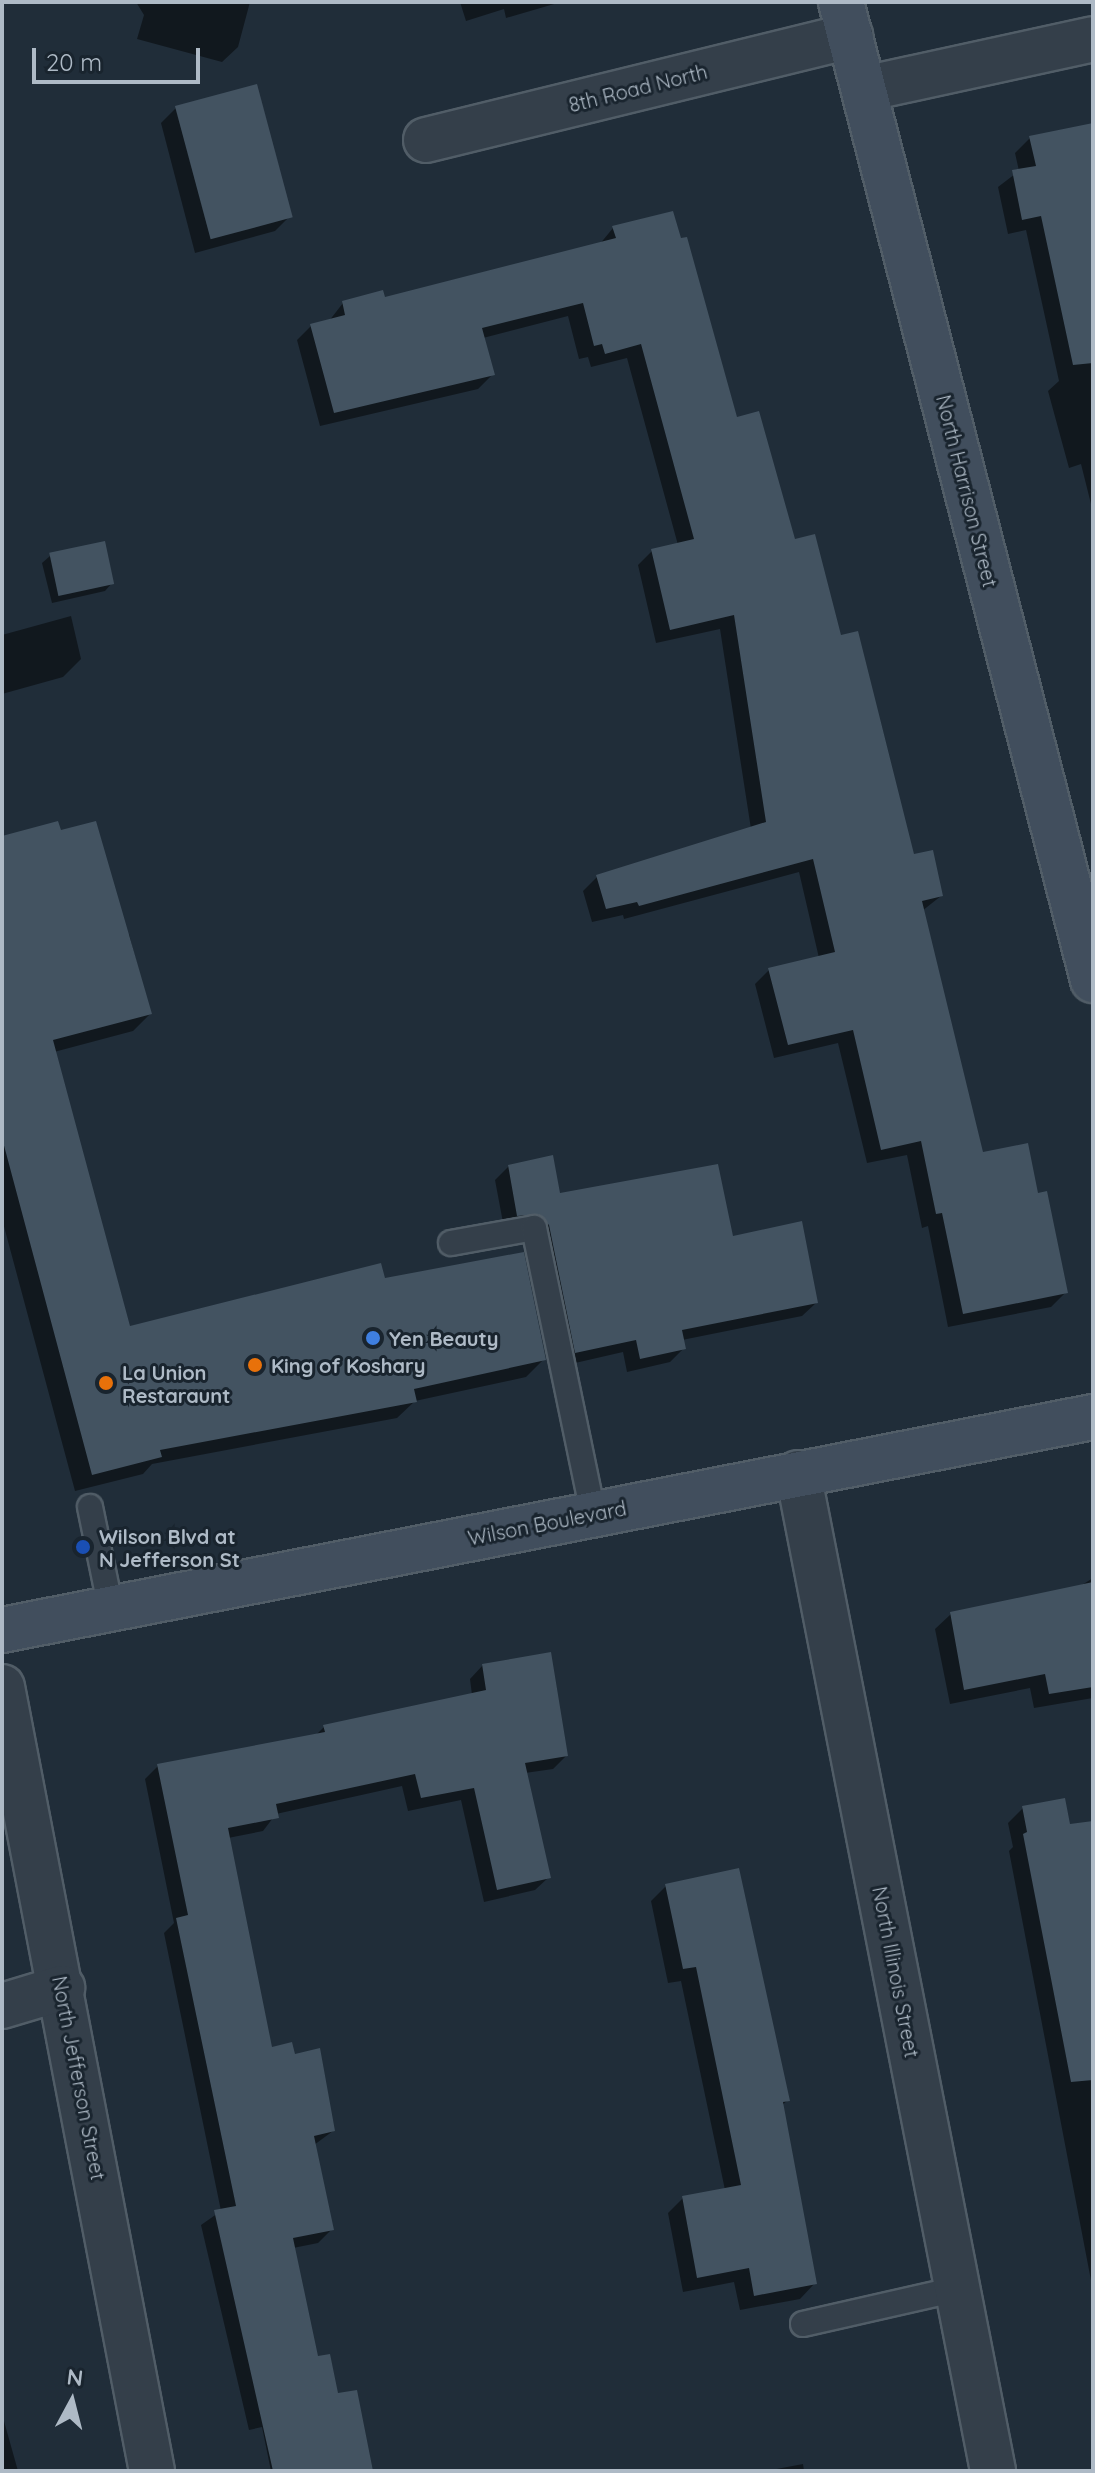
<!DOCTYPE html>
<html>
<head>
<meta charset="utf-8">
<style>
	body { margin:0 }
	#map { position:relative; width:1095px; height:2473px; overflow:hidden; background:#202d39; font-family:Quicksand,sans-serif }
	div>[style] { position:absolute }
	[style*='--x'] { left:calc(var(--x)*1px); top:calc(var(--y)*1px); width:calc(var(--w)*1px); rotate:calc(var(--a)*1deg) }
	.shadow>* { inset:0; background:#0007 }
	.building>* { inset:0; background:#435361; transform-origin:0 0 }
	.roads { filter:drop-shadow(2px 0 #515d67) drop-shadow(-2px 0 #515d67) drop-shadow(0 2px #515d67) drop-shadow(0 -2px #515d67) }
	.lane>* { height:24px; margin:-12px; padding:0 12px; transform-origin:12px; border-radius:12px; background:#343f4a }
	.street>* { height:44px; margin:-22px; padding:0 22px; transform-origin:22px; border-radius:22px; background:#343f4a }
	.secondary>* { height:44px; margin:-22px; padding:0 22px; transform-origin:22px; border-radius:22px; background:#414e5d }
	.dots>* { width:22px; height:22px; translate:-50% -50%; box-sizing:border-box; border:4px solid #19242e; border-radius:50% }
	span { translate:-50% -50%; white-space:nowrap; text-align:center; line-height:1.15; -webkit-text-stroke:6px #19242e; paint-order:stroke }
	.street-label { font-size:20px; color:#aebac6 }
	.poi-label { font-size:20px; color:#aebac6; font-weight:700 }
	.left { translate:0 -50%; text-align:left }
	.frame { position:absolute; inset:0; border:4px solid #aebac6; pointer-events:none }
	.north { position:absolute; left:32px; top:2361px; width:80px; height:80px; -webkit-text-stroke:6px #19242e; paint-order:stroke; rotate:7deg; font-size:22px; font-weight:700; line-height:32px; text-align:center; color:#aebac6 }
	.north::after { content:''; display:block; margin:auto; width:28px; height:36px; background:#aebac6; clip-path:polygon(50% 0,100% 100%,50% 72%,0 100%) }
	.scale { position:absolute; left:32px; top:48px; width:168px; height:36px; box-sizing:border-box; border:4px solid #aebac6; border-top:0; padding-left:10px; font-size:24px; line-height:28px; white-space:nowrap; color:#aebac6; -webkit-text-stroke:6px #19242e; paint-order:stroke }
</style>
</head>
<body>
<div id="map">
	<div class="shadow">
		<i style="clip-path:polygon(136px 2px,250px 2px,238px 47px,222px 62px,137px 39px,144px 15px)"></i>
		<i style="clip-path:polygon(460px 2px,561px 2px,506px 18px,504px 9px,466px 21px)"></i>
		<i style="clip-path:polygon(176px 108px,290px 216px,275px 231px,195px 253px,161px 123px)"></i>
		<i style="clip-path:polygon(1093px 125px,1093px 512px,1081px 464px,1069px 468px,1048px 391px,1059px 381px,1026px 230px,1008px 234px,998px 187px,1019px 171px,1015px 153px,1030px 138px)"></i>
		<i style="clip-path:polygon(613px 228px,736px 419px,840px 637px,912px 856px,941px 896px,922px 911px,982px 1155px,1036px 1195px,1066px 1292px,1051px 1307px,948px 1327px,928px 1226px,922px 1228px,907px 1155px,867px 1163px,838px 1043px,774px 1058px,755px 984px,769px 970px,819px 958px,799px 872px,624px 919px,623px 915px,592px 922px,583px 891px,597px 877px,751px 829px,720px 629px,656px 643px,638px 565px,652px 551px,678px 545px,627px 358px,591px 367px,588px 357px,579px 359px,568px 316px,483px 338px,493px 374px,478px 389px,320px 426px,297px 340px,311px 326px,329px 321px,343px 303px,383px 300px,599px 245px)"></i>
		<i style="clip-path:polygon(50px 556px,112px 583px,105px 591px,52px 603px,42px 563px)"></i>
		<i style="clip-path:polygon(71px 616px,81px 659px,63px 677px,2px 694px,2px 635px)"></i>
		<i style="clip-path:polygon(2px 838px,123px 935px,129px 934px,150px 1014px,133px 1031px,54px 1052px,128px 1329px,383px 1280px,544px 1359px,526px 1377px,415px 1401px,397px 1418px,152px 1464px,143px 1474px,75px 1491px,2px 1219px)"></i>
		<i style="clip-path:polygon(509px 1166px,558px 1195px,732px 1238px,816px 1303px,802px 1316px,682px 1340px,684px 1348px,670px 1362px,627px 1372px,623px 1352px,562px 1366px,536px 1239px,504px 1228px,495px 1180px)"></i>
		<i style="clip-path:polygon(1093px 1578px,1093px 1698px,1034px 1708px,1030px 1688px,950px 1704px,935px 1629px,951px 1614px,1077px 1588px)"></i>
		<i style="clip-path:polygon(483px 1665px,566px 1756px,553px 1769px,525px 1773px,549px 1877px,535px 1890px,484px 1902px,461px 1800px,408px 1811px,402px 1786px,276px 1814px,263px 1831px,228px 1838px,270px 2049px,293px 2056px,333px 2131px,314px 2145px,331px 2230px,318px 2243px,293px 2248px,316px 2359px,371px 2471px,271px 2471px,262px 2427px,249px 2430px,201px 2225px,221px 2211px,164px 1933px,174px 1923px,145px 1779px,158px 1766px,316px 1735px,324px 1727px,472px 1695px,470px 1679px)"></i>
		<i style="clip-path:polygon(1023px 1808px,1068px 1827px,1093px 1823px,1093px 2291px,1009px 1851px,1013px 1847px,1008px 1823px)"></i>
		<i style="clip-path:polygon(666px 1886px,788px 2100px,781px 2106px,815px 2283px,800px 2299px,740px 2310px,734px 2282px,683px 2292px,668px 2213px,683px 2198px,725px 2190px,681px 1981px,668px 1983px,651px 1901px)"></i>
		<i style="clip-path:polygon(2px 2414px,18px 2471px,2px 2471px)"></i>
		<i style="clip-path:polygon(803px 2464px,804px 2471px,766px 2471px)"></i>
	</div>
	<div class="building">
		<i style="left:257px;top:84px;width:138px;height:85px;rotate:75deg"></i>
		<i style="clip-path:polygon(1093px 123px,1093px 363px,1073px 365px,1041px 216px,1022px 220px,1012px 170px,1036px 166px,1029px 136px)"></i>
		<i style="clip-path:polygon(673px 211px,681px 238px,687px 237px,737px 417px,759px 411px,795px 539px,815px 534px,841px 635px,858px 631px,914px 854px,933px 850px,943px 896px,922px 901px,983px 1152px,1028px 1143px,1038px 1193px,1047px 1191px,1068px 1293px,963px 1314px,942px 1213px,936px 1214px,921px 1141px,881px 1150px,853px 1030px,788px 1045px,768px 968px,835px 952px,813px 859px,639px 906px,637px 902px,606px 909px,596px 875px,766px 822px,734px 615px,670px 630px,651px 549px,694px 539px,641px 344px,605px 354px,602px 344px,594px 346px,583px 303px,482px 328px,495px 375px,334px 413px,310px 324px,345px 315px,342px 301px,383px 290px,385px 297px,616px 238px,612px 226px)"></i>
		<i style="left:105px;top:541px;width:44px;height:57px;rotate:78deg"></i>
		<i style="clip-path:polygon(58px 821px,61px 830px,96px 821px,152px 1014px,53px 1040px,130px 1326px,381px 1263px,385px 1278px,524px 1252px,546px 1360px,414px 1389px,417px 1402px,160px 1450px,162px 1457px,92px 1475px,2px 1138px,2px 836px)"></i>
		<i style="clip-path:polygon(553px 1155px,560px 1193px,718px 1164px,733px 1236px,802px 1221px,818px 1303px,682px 1330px,686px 1349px,640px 1359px,636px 1340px,575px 1353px,549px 1225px,538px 1214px,517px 1216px,508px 1165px)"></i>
		<i style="clip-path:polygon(1093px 1582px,1093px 1687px,1049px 1694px,1045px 1674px,964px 1690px,950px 1612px)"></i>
		<i style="clip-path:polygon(551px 1652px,568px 1756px,525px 1763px,551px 1878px,497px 1890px,474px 1788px,421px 1798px,415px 1774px,276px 1804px,279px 1818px,228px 1828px,272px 2047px,292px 2042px,295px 2054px,320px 2048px,335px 2131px,314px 2136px,334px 2230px,293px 2238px,318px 2356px,330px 2354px,338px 2393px,357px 2390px,373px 2471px,273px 2471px,214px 2210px,236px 2206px,176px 1918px,188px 1915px,157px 1764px,325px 1732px,323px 1725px,486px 1690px,482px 1664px)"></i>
		<i style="clip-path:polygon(1065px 1798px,1070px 1824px,1093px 1821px,1093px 2080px,1071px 2082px,1023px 1834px,1027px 1832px,1022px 1806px)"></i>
		<i style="clip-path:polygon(739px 1868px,790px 2101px,783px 2102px,817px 2284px,754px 2296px,749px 2268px,697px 2278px,682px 2196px,741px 2185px,696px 1967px,683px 1969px,665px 1884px)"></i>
	</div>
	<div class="roads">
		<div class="lane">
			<i style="--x:451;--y:1243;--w:84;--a:-10.2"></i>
			<i style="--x:534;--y:1228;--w:292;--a:78.3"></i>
			<i style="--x:90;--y:1507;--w:104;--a:78.4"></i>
			<i style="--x:803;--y:2324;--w:158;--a:-12.8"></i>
		</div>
		<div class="street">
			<i style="--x:864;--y:89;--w:234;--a:-12.3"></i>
			<i style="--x:426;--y:140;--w:437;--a:-13.8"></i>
			<i style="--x:798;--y:1473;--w:1017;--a:78.94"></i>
			<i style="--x:2;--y:1687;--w:798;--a:79.17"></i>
			<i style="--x:2;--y:2006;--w:63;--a:-16.7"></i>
		</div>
		<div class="secondary">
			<i style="--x:841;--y:2;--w:1010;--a:75.55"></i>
			<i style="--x:2;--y:1630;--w:1112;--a:-11.05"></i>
		</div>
	</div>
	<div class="dots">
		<i style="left:373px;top:1338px;background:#3f7fe0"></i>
		<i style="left:255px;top:1365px;background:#e8710a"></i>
		<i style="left:106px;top:1383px;background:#e8710a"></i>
		<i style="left:83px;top:1547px;background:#1a4fb4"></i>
	</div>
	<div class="street-label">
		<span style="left:638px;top:88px;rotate:-14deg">8th Road North</span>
		<span style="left:967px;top:491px;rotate:76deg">North Harrison Street</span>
		<span style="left:547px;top:1523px;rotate:-11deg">Wilson Boulevard</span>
		<span style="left:896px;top:1972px;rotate:79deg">North Illinois Street</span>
		<span style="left:79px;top:2078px;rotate:79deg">North Jefferson Street</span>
	</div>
	<div class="poi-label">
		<span class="left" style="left:389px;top:1338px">Yen Beauty</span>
		<span class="left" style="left:271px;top:1365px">King of Koshary</span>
		<span class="left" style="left:122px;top:1384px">La Union<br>Restaraunt</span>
		<span class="left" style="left:99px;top:1548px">Wilson Blvd at<br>N Jefferson St</span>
	</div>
	<div class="frame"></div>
	<div class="north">N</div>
	<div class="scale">20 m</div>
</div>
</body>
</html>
